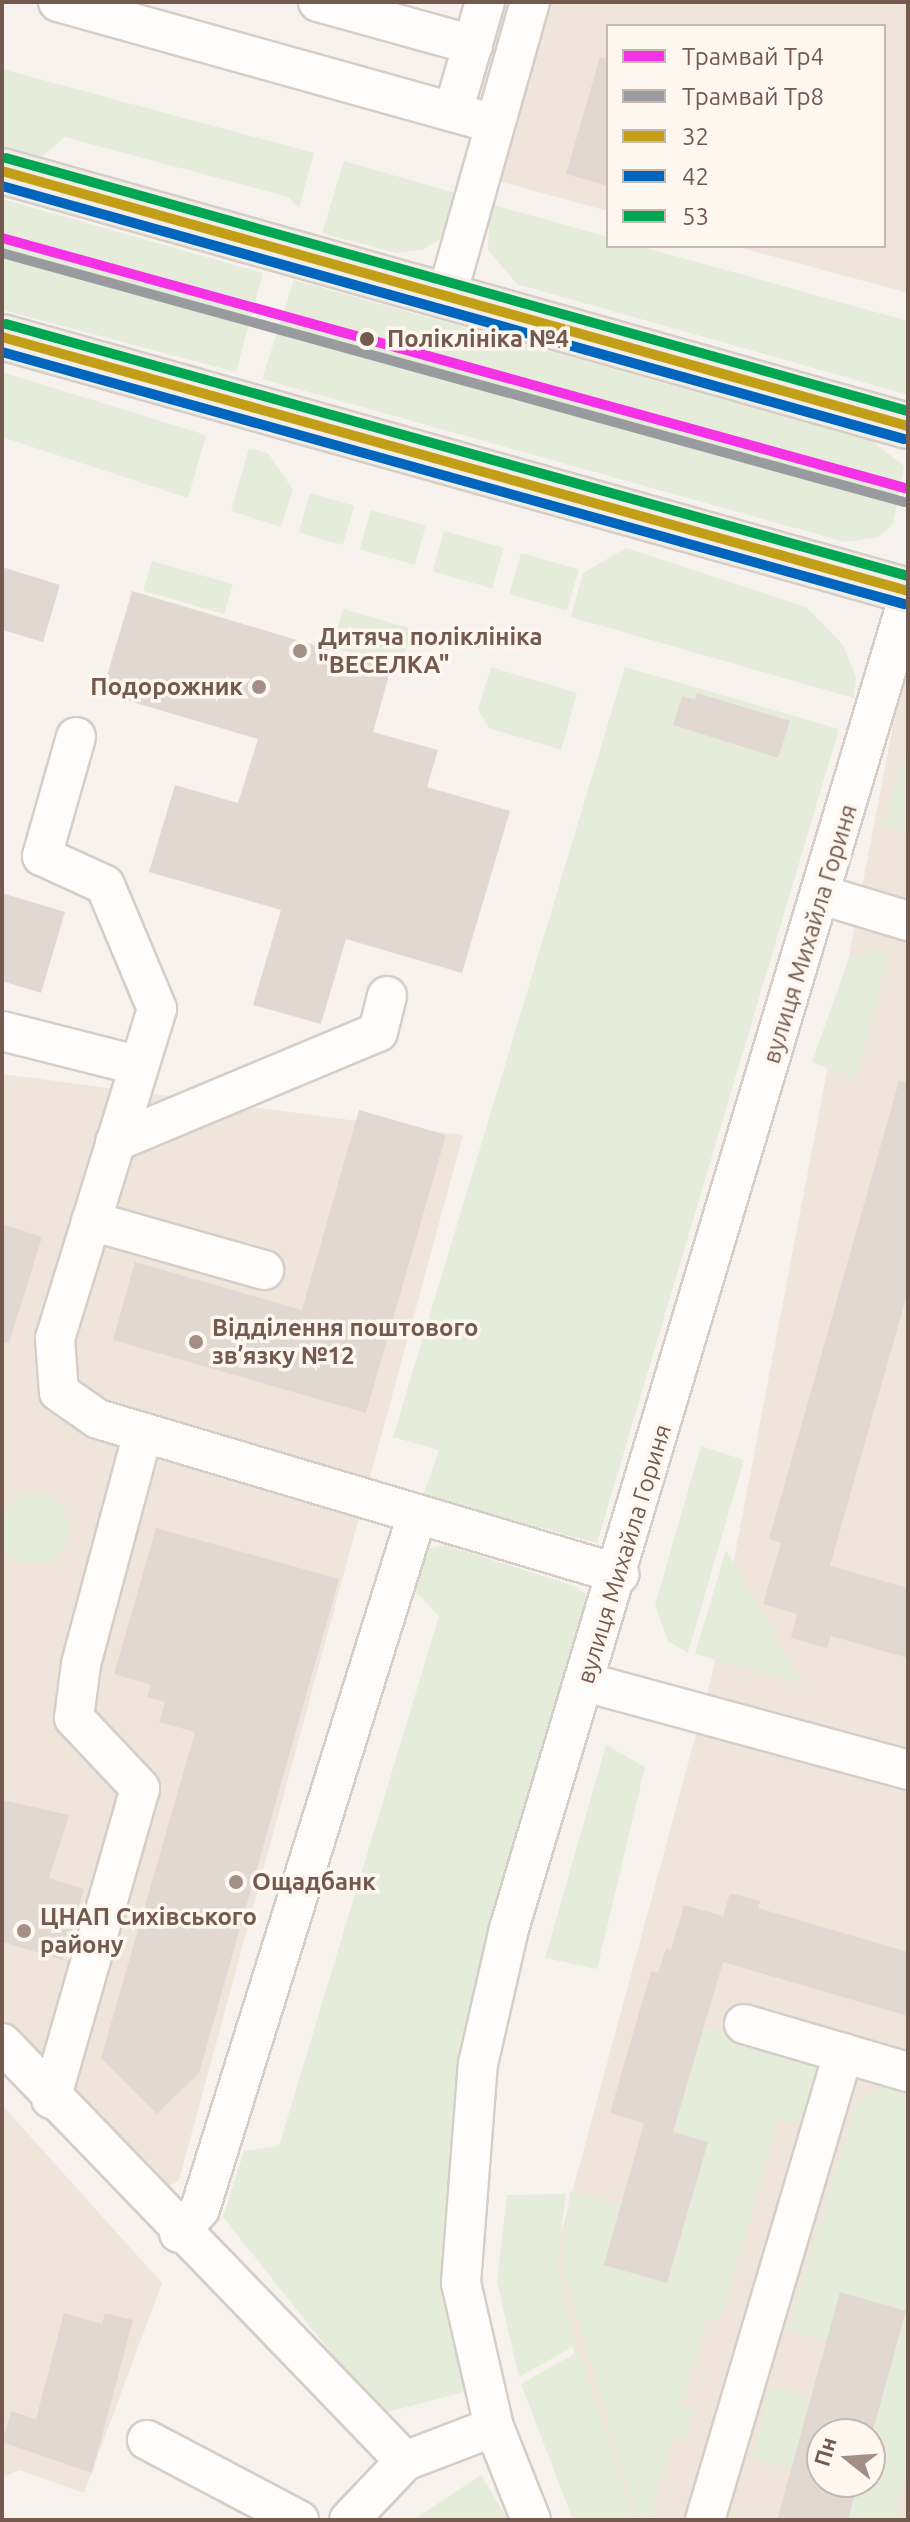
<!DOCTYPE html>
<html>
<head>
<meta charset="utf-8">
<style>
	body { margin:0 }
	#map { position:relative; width:910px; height:2522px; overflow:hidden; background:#f7f2ed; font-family:Ubuntu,sans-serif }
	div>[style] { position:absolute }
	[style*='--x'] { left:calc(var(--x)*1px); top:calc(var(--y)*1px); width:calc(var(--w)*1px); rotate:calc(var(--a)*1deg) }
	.residential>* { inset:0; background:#efe5db }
	.green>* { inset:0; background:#e5ecd9; transform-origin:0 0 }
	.round { border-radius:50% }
	.building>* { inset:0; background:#e1d8d2 }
	.roads { filter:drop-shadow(2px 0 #d5cec8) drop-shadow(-2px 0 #d5cec8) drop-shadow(0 2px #d5cec8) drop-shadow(0 -2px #d5cec8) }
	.minor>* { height:38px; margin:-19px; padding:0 19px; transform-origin:19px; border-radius:19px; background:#fefdfc }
	.major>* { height:44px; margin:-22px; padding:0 22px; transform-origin:22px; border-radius:22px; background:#f2ede7 }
	.bus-1>* { height:10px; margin:-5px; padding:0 5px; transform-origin:5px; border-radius:5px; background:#c29f17 }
	.bus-2>* { height:10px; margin:-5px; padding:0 5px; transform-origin:5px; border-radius:5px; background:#0065bd }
	.bus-3>* { height:10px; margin:-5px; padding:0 5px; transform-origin:5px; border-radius:5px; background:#00a651 }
	.tram-1>* { height:10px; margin:-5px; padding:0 5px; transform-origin:5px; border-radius:5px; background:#f532e5 }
	.tram-2>* { height:10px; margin:-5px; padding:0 5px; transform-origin:5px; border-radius:5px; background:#9a9b9f }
	.dots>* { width:22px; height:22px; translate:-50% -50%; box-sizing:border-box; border:4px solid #fef7f0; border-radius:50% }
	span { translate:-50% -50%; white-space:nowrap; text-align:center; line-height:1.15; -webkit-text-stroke:7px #fef7f0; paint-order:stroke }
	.stop-label { font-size:24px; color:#745a4e; font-weight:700 }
	.left { translate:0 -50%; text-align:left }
	.poi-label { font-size:24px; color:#745a4e; font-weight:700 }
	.right { translate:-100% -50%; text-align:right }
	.street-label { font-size:24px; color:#745a4e }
	.frame { position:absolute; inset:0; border:4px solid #745a4e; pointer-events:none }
	.legend { position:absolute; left:606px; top:24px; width:280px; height:224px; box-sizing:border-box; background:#fef7f0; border:2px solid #c7b8af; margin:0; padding:10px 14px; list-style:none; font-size:24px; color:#745a4e }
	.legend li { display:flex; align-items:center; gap:16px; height:40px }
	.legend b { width:40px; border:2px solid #c7b8af }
	.north { position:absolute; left:806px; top:2418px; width:80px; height:80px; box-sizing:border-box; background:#fef7f0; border:2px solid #c7b8af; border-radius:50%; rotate:287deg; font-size:22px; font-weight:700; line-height:32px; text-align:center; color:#745a4e }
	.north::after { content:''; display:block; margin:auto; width:28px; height:36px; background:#a28f86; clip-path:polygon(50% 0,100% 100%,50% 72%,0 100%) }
</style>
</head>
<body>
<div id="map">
	<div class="residential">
		<i style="clip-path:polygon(550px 2px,908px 2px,908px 293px,735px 246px,884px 246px,884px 26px,608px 26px,608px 211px,498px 181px)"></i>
		<i style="clip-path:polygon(evenodd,908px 672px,908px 2520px,599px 2520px,576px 2359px,552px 2267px,712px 1675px,902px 678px,908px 672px,822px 2434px,870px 2434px,870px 2482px,822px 2482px,822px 2434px)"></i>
		<i style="clip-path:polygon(2px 1074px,463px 1135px,179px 2180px,135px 2209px,2px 2064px)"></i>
		<i style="clip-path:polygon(2px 2105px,162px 2283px,84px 2493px,19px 2470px,2px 2478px)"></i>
	</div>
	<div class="green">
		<i style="clip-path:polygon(2px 69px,314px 153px,299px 208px,289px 197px,64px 137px,42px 157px,2px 148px)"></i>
		<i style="clip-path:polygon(344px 161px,469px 197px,451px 232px,424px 249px,396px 253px,322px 233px)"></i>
		<i style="clip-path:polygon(2px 199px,263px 273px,236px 372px,2px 310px)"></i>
		<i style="clip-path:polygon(490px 204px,608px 237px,608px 246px,639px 246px,908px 321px,908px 395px,517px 284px,488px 250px)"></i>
		<i style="clip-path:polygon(294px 280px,872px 441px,904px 466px,893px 524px,879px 537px,845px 542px,262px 379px)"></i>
		<i style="clip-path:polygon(2px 372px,206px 435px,188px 498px,2px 437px)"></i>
		<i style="clip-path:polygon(249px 448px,268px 453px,293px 490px,281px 527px,231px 511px)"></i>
		<i style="left:310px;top:493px;width:46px;height:41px;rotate:16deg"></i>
		<i style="left:371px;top:510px;width:57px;height:41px;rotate:16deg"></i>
		<i style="left:444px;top:531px;width:62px;height:42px;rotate:16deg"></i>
		<i style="clip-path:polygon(626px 548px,806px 607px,843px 645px,856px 677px,854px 698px,571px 617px,583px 573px)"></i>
		<i style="left:521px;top:553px;width:60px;height:43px;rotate:16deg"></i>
		<i style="left:152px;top:561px;width:84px;height:31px;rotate:16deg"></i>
		<i style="left:343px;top:609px;width:72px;height:40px;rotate:16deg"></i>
		<i style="clip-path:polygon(491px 667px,577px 693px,561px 750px,489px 728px,478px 709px)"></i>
		<i style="clip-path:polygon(625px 667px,839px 729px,597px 1543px,423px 1496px,439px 1450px,393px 1437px)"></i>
		<i style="clip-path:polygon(908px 745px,908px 821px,905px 832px,883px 825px)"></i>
		<i style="clip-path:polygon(891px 949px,855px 1079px,812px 1062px,850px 955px)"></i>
		<i style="clip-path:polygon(701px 1446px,744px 1460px,688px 1653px,668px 1641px,655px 1605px)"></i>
		<i class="round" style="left:-1px;top:1494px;width:70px;height:70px"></i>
		<i style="clip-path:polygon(445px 1545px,574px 1586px,587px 1595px,589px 1608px,448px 2295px,464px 2392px,380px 2414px,223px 2217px,244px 2151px,279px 2146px,439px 1616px,414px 1590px,426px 1549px)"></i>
		<i style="clip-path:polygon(726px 1550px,804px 1685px,695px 1654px)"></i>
		<i style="clip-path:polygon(606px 1745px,645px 1767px,597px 1969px,545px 1958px)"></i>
		<i style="clip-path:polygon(704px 2026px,812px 2058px,824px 2069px,809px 2118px,799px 2125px,779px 2119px,722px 2316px,708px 2319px,682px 2404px,694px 2414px,688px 2435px,672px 2440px,651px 2512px,655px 2520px,637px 2520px,561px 2262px,570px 2191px,621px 2204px,604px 2265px,667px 2283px,708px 2142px,673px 2132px)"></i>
		<i style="clip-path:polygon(888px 2081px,908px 2084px,908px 2470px,894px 2520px,848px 2520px,858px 2482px,870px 2482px,870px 2441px,906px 2311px,841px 2293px,827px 2342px,787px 2328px,857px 2102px)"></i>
		<i style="clip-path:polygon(566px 2194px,557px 2264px,576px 2345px,519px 2377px,497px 2282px,507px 2195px)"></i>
		<i style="clip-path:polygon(579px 2351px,634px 2520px,573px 2520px,521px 2384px)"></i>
		<i style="left:770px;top:2386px;width:42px;height:75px;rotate:14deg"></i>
		<i style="clip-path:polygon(481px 2475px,508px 2520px,413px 2520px)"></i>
	</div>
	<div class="building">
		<i style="clip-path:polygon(600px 57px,608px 58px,608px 186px,566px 174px)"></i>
		<i style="clip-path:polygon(2px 567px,60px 585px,43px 642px,2px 630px)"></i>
		<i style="clip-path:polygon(132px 591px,391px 668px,373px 732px,438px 750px,427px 787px,510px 811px,462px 973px,346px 939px,321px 1024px,253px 1005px,281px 910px,149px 872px,175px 785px,238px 803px,258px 739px,102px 693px)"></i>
		<i style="clip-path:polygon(697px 693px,790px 721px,778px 758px,673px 725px,682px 696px,695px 700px)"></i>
		<i style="clip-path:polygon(2px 893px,65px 912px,41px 993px,2px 981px)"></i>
		<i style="clip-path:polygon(899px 1081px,908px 1082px,908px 1291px,830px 1566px,908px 1588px,908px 1658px,831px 1636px,827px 1648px,791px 1638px,797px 1614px,763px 1604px,781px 1543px,769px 1539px)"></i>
		<i style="clip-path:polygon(359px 1110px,446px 1135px,366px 1413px,113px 1340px,135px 1262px,302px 1310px)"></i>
		<i style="clip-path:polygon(2px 1224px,42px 1237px,9px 1343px,2px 1342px)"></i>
		<i style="clip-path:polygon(156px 1528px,339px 1579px,199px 2073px,157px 2114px,101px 2058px,195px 1732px,159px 1722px,165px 1702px,147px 1697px,151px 1685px,114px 1674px)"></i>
		<i style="clip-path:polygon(2px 1800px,69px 1815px,49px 1878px,84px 1889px,63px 1960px,2px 1942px)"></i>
		<i style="clip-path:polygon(730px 1893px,760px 1901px,758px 1908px,908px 1952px,908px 2016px,723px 1962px,673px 2132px,708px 2142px,667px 2283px,604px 2265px,644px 2123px,610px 2113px,651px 1971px,658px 1973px,666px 1948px,671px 1950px,684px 1905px,723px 1916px)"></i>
		<i style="clip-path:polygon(840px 2292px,906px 2311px,870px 2441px,870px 2434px,822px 2434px,822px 2482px,858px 2482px,848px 2520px,777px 2520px)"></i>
		<i style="clip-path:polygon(64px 2313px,102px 2324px,105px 2313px,133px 2320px,92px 2473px,2px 2442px,11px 2411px,36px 2419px)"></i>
	</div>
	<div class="roads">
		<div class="minor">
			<i style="--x:58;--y:2;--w:453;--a:15.6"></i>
			<i style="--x:318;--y:2;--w:161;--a:15.5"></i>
			<i style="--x:453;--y:112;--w:115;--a:-73.8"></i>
			<i style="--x:447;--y:295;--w:305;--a:-74.2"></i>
			<i style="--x:76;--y:737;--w:124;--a:105.9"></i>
			<i style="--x:42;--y:856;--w:69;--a:24.7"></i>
			<i style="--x:105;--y:885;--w:134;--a:67.2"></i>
			<i style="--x:157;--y:1009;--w:344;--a:107.2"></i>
			<i style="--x:55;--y:1338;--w:54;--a:85.8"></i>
			<i style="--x:59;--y:1392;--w:47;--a:34.7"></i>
			<i style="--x:98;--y:1419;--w:544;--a:16.57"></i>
			<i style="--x:822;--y:895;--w:90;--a:16.8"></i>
			<i style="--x:2;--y:1031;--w:138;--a:14.2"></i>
			<i style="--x:115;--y:1142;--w:285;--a:-22.7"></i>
			<i style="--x:378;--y:1032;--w:37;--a:-76"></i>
			<i style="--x:91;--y:1221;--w:180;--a:15.8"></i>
			<i style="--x:585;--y:1682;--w:335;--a:15.2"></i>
			<i style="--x:744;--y:2024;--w:103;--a:16.3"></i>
			<i style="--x:2;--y:2043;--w:581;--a:46.05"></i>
			<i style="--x:51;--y:2099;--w:323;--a:-74"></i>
			<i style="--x:140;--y:1788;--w:96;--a:-133.3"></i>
			<i style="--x:74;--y:1718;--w:54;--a:-82.6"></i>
			<i style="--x:81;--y:1664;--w:239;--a:-75"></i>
			<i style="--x:179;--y:2233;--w:32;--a:-49"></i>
			<i style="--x:200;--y:2209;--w:727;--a:-72.64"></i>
			<i style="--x:147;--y:2440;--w:172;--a:27.8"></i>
			<i style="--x:349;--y:2520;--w:81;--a:-46.5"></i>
			<i style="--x:405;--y:2461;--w:95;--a:-20.9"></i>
			<i style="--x:531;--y:2520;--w:100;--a:-111.7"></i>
			<i style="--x:494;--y:2427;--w:148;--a:-102.9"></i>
			<i style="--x:461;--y:2283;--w:220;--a:-85.6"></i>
			<i style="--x:478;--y:2064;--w:139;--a:-77.1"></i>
			<i style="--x:509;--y:1929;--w:1390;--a:-73.31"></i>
			<i style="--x:705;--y:2520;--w:487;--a:-73.5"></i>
			<i style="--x:843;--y:2053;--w:68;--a:16.3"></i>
		</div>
		<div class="major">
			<i style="--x:2;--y:171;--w:941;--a:15.72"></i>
			<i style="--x:2;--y:337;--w:941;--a:15.66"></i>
		</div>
	</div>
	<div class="bus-1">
		<i style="--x:2;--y:171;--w:941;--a:15.72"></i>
		<i style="--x:2;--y:337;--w:941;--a:15.66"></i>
	</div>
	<div class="bus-2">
		<i style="--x:2;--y:186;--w:937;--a:15.67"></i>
		<i style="--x:2;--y:352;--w:937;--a:15.61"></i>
	</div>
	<div class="bus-3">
		<i style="--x:6;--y:158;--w:937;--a:15.67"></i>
		<i style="--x:6;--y:324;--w:937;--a:15.61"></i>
	</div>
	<div class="tram-1">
		<i style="--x:2;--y:238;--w:940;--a:15.48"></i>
	</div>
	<div class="tram-2">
		<i style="--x:2;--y:253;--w:936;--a:15.43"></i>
	</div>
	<div class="dots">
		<i style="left:367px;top:339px;background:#745a4e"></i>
		<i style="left:300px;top:651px;background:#a28f86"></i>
		<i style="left:259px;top:687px;background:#a28f86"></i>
		<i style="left:196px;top:1342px;background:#a28f86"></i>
		<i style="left:236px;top:1882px;background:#a28f86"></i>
		<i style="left:24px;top:1931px;background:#a28f86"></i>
	</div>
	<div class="stop-label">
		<span class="left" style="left:387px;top:339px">Поліклініка №4</span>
	</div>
	<div class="poi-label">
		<span class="left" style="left:318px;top:651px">Дитяча поліклініка<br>"ВЕСЕЛКА"</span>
		<span class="right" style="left:243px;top:687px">Подорожник</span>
		<span class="left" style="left:212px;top:1342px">Відділення поштового<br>зв’язку №12</span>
		<span class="left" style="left:252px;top:1882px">Ощадбанк</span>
		<span class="left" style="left:40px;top:1931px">ЦНАП Сихівського<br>району</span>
	</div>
	<div class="street-label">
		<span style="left:810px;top:934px;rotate:-73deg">вулиця Михайла Гориня</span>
		<span style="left:624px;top:1554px;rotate:-73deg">вулиця Михайла Гориня</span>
	</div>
	<div class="frame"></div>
	<ul class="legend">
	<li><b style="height:10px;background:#f532e5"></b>Трамвай Тр4</li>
	<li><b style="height:10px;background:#9a9b9f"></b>Трамвай Тр8</li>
	<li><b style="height:10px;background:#c29f17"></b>32</li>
	<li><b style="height:10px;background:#0065bd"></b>42</li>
	<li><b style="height:10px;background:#00a651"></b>53</li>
	</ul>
	<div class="north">Пн</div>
</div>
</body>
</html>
